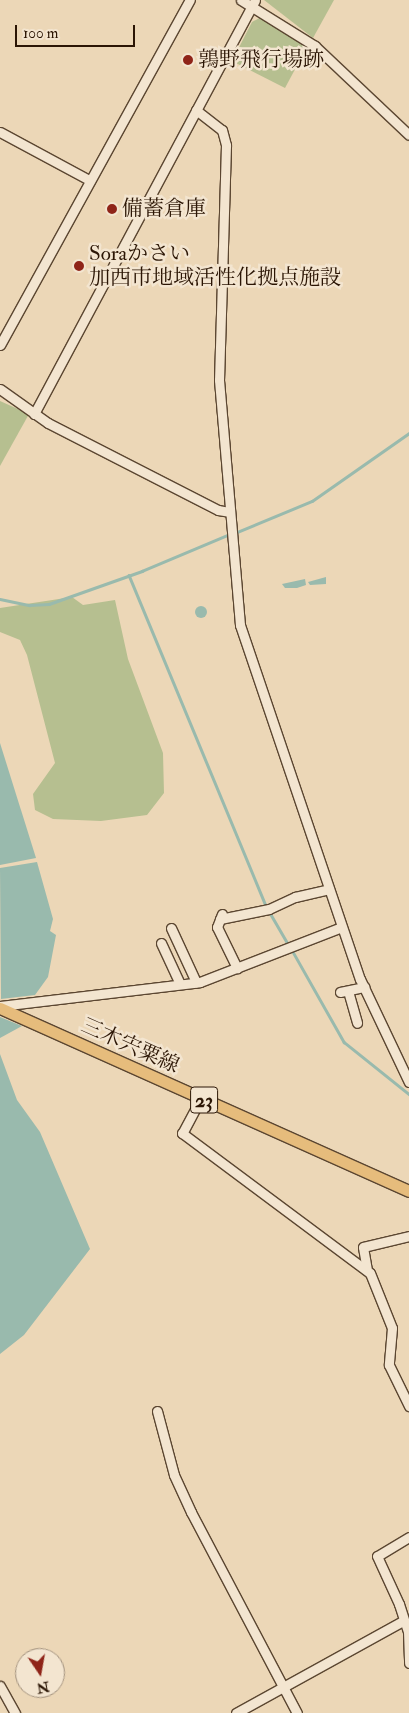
<!DOCTYPE html>
<html>
<head>
<meta charset="utf-8">
<style>
	body { margin:0 }
	#map { position:relative; width:409px; height:1713px; overflow:hidden; background:#ecd7b7; font-family:"IM FELL Double Pica","Noto Serif JP",serif }
	div>[style] { position:absolute }
	[style*='--x'] { left:calc(var(--x)*1px); top:calc(var(--y)*1px); width:calc(var(--w)*1px); rotate:calc(var(--a)*1deg) }
	.green>* { inset:0; background:#b6bf90 }
	.water>* { inset:0; background:#99baad }
	.round { border-radius:50% }
	.stream>* { height:2.5px; margin:-1.25px; padding:0 1.25px; transform-origin:1.25px; border-radius:1.25px; background:#99baad }
	.roads { filter:drop-shadow(1px 0 #5b4631) drop-shadow(-1px 0 #5b4631) drop-shadow(0 1px #5b4631) drop-shadow(0 -1px #5b4631) }
	.minor>* { height:9px; margin:-4.5px; padding:0 4.5px; transform-origin:4.5px; border-radius:4.5px; background:#f3e5d0 }
	.major>* { height:11px; margin:-5.5px; padding:0 5.5px; transform-origin:5.5px; border-radius:5.5px; background:#e6bc7c }
	.dots>* { width:14px; height:14px; translate:-50% -50%; box-sizing:border-box; border:2px solid #f3e5d0; border-radius:50% }
	span { translate:-50% -50%; white-space:nowrap; text-align:center; line-height:1.15; -webkit-text-stroke:5px #f3e5d0; paint-order:stroke }
	.shield-label span { padding:1px 4px; background:#f3e5d0; border:1px solid; border-radius:4px; -webkit-text-stroke-width:0 }
	.shield-label { font-size:20px; color:#2b1504; font-weight:700 }
	.poi-label { font-size:21px; color:#2b1504 }
	.left { translate:0 -50%; text-align:left }
	.street-label { font-size:21px; color:#2b1504 }
	.north { position:absolute; left:15px; top:1648px; width:50px; height:50px; box-sizing:border-box; background:#f3e5d0; border:1px solid #a3927e; border-radius:50%; rotate:168deg; font-size:14px; font-weight:700; line-height:20px; text-align:center; color:#2b1504 }
	.north::after { content:''; display:block; margin:auto; width:18px; height:22px; background:#8f2418; clip-path:polygon(50% 0,100% 100%,50% 72%,0 100%) }
	.scale { position:absolute; left:15px; top:25px; width:120px; height:22px; box-sizing:border-box; border:2px solid #2b1504; border-top:0; padding-left:6px; font-size:15px; line-height:18px; white-space:nowrap; color:#2b1504; -webkit-text-stroke:4px #f3e5d0; paint-order:stroke }
</style>
</head>
<body>
<div id="map">
	<div class="green">
		<i style="clip-path:polygon(264px 0,334px 0,313px 38px)"></i>
		<i style="clip-path:polygon(263px 16px,307px 47px,285px 88px,232px 61px,252px 22px)"></i>
		<i style="clip-path:polygon(0 401px,29px 414px,0 466px)"></i>
		<i style="clip-path:polygon(72px 597px,83px 605px,115px 600px,128px 659px,163px 753px,164px 793px,147px 815px,101px 821px,53px 819px,35px 810px,33px 794px,55px 763px,27px 655px,20px 640px,0 632px,0 608px)"></i>
	</div>
	<div class="water">
		<i style="clip-path:polygon(326px 577px,326px 584px,310px 585px,308px 582px)"></i>
		<i style="clip-path:polygon(305px 579px,306px 585px,297px 588px,285px 588px,282px 584px)"></i>
		<i class="round" style="left:195px;top:606px;width:12px;height:12px"></i>
		<i style="clip-path:polygon(0 743px,36px 858px,0 865px)"></i>
		<i style="clip-path:polygon(37px 862px,53px 919px,50px 931px,56px 935px,48px 977px,35px 995px,1px 999px,0 868px)"></i>
		<i style="clip-path:polygon(0 1017px,22px 1026px,0 1038px)"></i>
		<i style="clip-path:polygon(0 1054px,17px 1100px,40px 1132px,90px 1249px,24px 1335px,0 1354px)"></i>
	</div>
	<div class="stream">
		<i style="--x:235;--y:533;--w:83;--a:-22.6"></i>
		<i style="--x:312;--y:501;--w:118;--a:-35"></i>
		<i style="--x:129;--y:575;--w:358;--a:67.5"></i>
		<i style="--x:0;--y:599;--w:30;--a:12"></i>
		<i style="--x:29;--y:605;--w:20;--a:-3"></i>
		<i style="--x:49;--y:604;--w:99;--a:-19.5"></i>
		<i style="--x:142;--y:571;--w:95;--a:-22.8"></i>
		<i style="--x:269;--y:911;--w:39;--a:60"></i>
		<i style="--x:292;--y:950;--w:106;--a:60.5"></i>
		<i style="--x:344;--y:1042;--w:83;--a:38.7"></i>
	</div>
	<div class="roads">
		<div class="minor">
			<i style="--x:241;--y:0;--w:87;--a:31.9"></i>
			<i style="--x:315;--y:46;--w:129;--a:43.4"></i>
			<i style="--x:196;--y:110;--w:33;--a:38"></i>
			<i style="--x:222;--y:130;--w:16;--a:75"></i>
			<i style="--x:226;--y:145;--w:235;--a:91.7"></i>
			<i style="--x:219;--y:380;--w:246;--a:85.1"></i>
			<i style="--x:240;--y:625;--w:374;--a:71.3"></i>
			<i style="--x:360;--y:979;--w:114;--a:64.6"></i>
			<i style="--x:0;--y:132;--w:101;--a:28.3"></i>
			<i style="--x:0;--y:345;--w:394;--a:-61.2"></i>
			<i style="--x:0;--y:389;--w:59;--a:35.3"></i>
			<i style="--x:48;--y:423;--w:191;--a:27.1"></i>
			<i style="--x:218;--y:510;--w:11;--a:10"></i>
			<i style="--x:34;--y:414;--w:469;--a:-61.9"></i>
			<i style="--x:222;--y:914;--w:14;--a:111"></i>
			<i style="--x:217;--y:927;--w:46;--a:64"></i>
			<i style="--x:220;--y:919;--w:50;--a:-11.5"></i>
			<i style="--x:269;--y:909;--w:29;--a:-25"></i>
			<i style="--x:295;--y:897;--w:35;--a:-13"></i>
			<i style="--x:171;--y:928;--w:60;--a:65.2"></i>
			<i style="--x:161;--y:943;--w:45;--a:65.1"></i>
			<i style="--x:348;--y:991;--w:33;--a:74"></i>
			<i style="--x:340;--y:992;--w:25;--a:-12"></i>
			<i style="--x:0;--y:1006;--w:201;--a:-6.8"></i>
			<i style="--x:200;--y:982;--w:152;--a:-21.2"></i>
			<i style="--x:201;--y:1098;--w:40;--a:118"></i>
			<i style="--x:182;--y:1133;--w:234;--a:36.7"></i>
			<i style="--x:370;--y:1273;--w:59;--a:68.2"></i>
			<i style="--x:392;--y:1328;--w:37;--a:95"></i>
			<i style="--x:389;--y:1365;--w:46;--a:64"></i>
			<i style="--x:367;--y:1270;--w:23;--a:-100"></i>
			<i style="--x:363;--y:1247;--w:47;--a:-13.4"></i>
			<i style="--x:157;--y:1411;--w:66;--a:75.1"></i>
			<i style="--x:174;--y:1475;--w:41;--a:65.3"></i>
			<i style="--x:191;--y:1512;--w:227;--a:62.2"></i>
			<i style="--x:409;--y:1537;--w:37;--a:149"></i>
			<i style="--x:377;--y:1556;--w:53;--a:65.4"></i>
			<i style="--x:399;--y:1604;--w:28;--a:72"></i>
			<i style="--x:408;--y:1631;--w:32;--a:88"></i>
			<i style="--x:0;--y:1686;--w:31;--a:61"></i>
			<i style="--x:236;--y:1713;--w:191;--a:-28.9"></i>
		</div>
		<div class="major">
			<i style="--x:0;--y:1008;--w:448;--a:24.1"></i>
		</div>
	</div>
	<div class="dots">
		<i style="left:188px;top:60px;background:#8f2418"></i>
		<i style="left:112px;top:209px;background:#8f2418"></i>
		<i style="left:79px;top:266px;background:#8f2418"></i>
	</div>
	<div class="shield-label">
		<span style="left:204px;top:1100px">23</span>
	</div>
	<div class="poi-label">
		<span class="left" style="left:198px;top:60px">鶉野飛行場跡</span>
		<span class="left" style="left:122px;top:209px">備蓄倉庫</span>
		<span class="left" style="left:89px;top:266px">Soraかさい<br>加西市地域活性化拠点施設</span>
	</div>
	<div class="street-label">
		<span style="left:130px;top:1046px;rotate:24deg">三木宍粟線</span>
	</div>
	<div class="north">N</div>
	<div class="scale">100 m</div>
</div>
</body>
</html>
